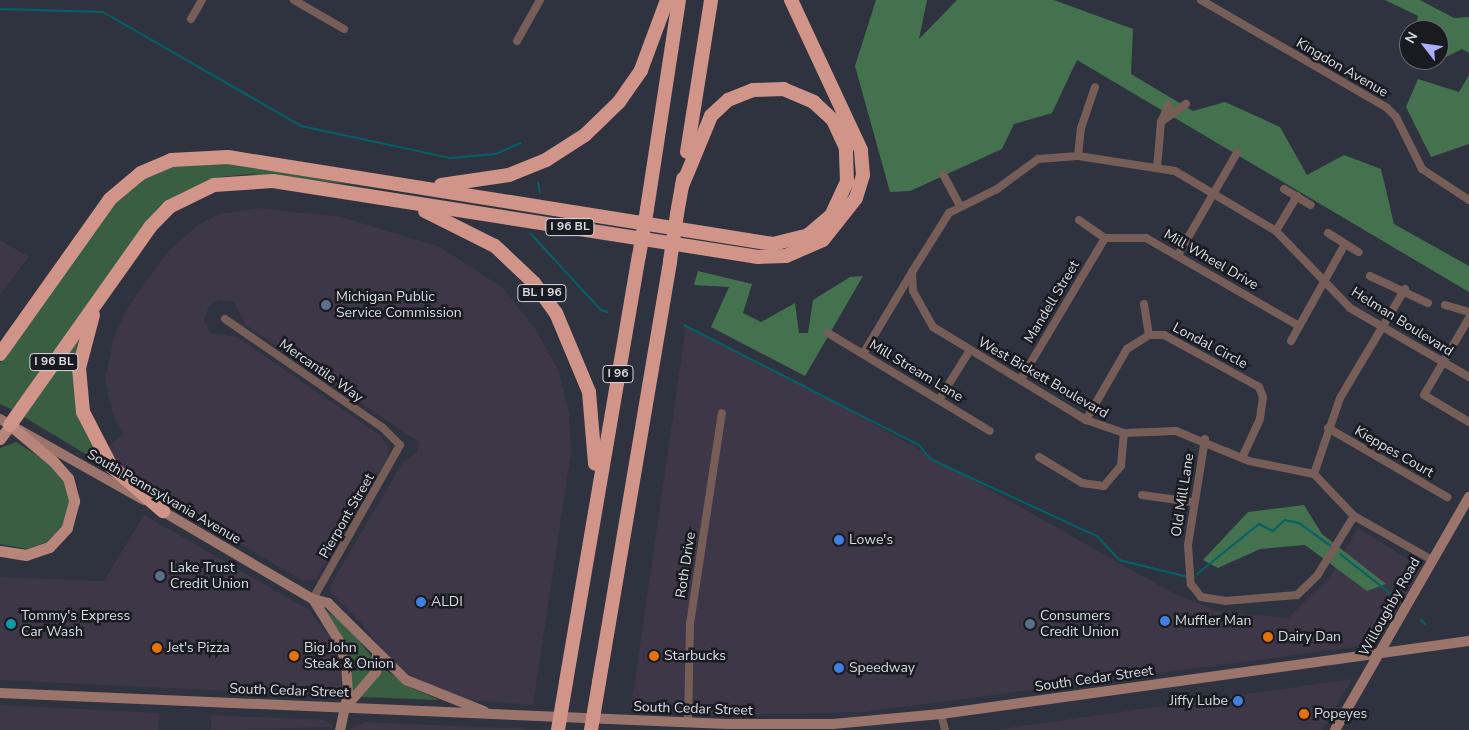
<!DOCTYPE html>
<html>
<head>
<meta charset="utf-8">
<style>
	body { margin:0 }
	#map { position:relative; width:1469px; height:730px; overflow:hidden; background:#2f3340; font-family:"Nunito Sans",sans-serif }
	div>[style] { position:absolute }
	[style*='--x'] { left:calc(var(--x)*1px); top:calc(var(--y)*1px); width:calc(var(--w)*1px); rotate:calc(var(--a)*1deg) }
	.commercial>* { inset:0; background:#3e3748 }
	.green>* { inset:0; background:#3a5e42 }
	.forest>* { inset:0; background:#44724e }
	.stream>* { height:2px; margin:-1px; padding:0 1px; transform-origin:1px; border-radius:1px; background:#036267 }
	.street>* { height:8px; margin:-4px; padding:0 4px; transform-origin:4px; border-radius:4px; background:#765d58 }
	.secondary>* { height:10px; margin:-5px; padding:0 5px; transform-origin:5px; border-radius:5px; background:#9b746c }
	.primary>* { height:11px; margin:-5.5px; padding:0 5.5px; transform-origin:5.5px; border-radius:5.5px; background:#b8857b }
	.highway>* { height:14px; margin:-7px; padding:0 7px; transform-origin:7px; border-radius:7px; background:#d19489 }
	.highway-bridge>* { height:14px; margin:-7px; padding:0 7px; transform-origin:7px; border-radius:7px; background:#d19489 }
	.dots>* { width:14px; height:14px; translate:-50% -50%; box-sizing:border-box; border:2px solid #191b21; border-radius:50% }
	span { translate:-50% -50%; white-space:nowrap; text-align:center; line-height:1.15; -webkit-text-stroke:5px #191b21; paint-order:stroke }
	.shield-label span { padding:1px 4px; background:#191b21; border:1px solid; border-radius:4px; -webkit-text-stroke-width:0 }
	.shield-label { font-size:12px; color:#dadce5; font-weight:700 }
	.street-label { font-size:14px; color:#dadce5 }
	.poi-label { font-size:14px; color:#dadce5 }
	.left { translate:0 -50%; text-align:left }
	.right { translate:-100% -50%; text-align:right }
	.north { position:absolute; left:1399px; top:20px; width:50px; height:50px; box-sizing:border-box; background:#191b21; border:1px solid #66686f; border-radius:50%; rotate:300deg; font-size:14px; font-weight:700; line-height:20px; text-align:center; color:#dadce5 }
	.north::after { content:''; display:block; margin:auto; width:18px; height:22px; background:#abaffb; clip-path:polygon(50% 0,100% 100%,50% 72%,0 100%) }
</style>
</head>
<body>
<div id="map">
	<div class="commercial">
		<i style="clip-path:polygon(259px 208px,341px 217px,440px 247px,503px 288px,536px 330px,559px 372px,569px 414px,571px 452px,533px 705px,469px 700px,427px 687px,387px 658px,363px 625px,331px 593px,330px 586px,403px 462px,417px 452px,419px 442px,246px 325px,234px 302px,219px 300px,209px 306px,204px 320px,210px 333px,237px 337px,381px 436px,388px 446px,387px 459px,316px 579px,303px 581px,153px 492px,125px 472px,106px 449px,123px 435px,113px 415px,105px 379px,115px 333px,128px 307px,168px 252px,198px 225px,219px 214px)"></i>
		<i style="clip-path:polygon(0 240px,29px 257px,0 294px)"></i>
		<i style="clip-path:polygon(686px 326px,803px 384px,1167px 590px,1216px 611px,1288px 618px,1332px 574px,1358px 528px,1422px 568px,1377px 644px,865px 712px,708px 715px,631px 708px)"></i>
		<i style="clip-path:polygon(144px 515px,309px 610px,335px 644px,342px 665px,341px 692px,333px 696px,0 680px,0 577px,104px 581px)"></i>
		<i style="clip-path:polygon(1352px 679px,1322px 730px,995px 730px)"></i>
		<i style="clip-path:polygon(0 705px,159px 713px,158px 730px,0 730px)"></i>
		<i style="clip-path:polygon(211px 715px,326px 720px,333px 727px,211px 730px)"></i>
		<i style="clip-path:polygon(364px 722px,503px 728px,523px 727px,523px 730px,349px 730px)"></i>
	</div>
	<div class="green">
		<i style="clip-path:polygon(210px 160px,357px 185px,250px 174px,221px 177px,181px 193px,13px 410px,0 404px,0 363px,114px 203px,146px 177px,174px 165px)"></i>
		<i style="clip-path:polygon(79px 339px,76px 360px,104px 465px,24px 417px)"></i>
		<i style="clip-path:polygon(16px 442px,48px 462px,62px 477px,69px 501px,63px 525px,47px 542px,27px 549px,0 544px,0 448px)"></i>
		<i style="clip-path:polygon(322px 607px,347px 626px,373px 658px,373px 669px,353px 694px,346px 646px)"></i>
		<i style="clip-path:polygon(383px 668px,411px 688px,440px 700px,361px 697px)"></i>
	</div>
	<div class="forest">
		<i style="clip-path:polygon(876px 0,927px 0,919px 39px,957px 0,1054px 0,1133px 29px,1131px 74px,1193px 111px,1225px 102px,1280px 127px,1307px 175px,1344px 155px,1381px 169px,1394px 224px,1469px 266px,1469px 292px,1077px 60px,1052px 113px,1014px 124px,1002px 149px,910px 191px,890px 192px,855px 66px)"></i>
		<i style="clip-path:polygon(1385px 0,1420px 0,1454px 18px,1469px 17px,1469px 53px,1462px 49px,1446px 57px,1439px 53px,1439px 30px,1415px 30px,1418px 16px)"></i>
		<i style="clip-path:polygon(1469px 75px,1469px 144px,1431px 157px,1406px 107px,1418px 79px,1459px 92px)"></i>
		<i style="clip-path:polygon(698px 271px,752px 284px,743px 313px,761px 322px,795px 303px,799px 333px,808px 333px,813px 300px,850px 277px,863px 276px,805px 376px,711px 327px,729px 287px,694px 285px)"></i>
		<i style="clip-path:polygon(1304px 505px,1322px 534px,1386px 584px,1367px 591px,1305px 545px,1260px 549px,1218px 568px,1203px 560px,1248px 512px)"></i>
	</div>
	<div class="stream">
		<i style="--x:0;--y:9;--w:103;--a:1.7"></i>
		<i style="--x:103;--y:12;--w:228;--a:29.9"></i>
		<i style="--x:301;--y:126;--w:152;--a:12.1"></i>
		<i style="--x:450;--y:158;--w:46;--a:-5"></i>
		<i style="--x:496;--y:154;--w:27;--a:-24"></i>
		<i style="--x:538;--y:183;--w:10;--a:79"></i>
		<i style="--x:531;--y:234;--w:103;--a:47.4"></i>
		<i style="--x:601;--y:310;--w:7;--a:16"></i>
		<i style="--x:684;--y:325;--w:265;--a:27.1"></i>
		<i style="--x:920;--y:446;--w:16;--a:52"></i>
		<i style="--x:930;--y:459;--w:184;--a:24.8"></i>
		<i style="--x:1097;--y:536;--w:33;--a:47"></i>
		<i style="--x:1119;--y:560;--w:71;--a:13.8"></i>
		<i style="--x:1340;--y:554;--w:70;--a:38"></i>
		<i style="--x:1197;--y:574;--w:80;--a:-38.9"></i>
		<i style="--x:1259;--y:524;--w:16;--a:27"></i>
		<i style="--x:1273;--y:531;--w:16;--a:-43"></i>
		<i style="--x:1285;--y:520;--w:14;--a:12"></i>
		<i style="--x:1299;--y:523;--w:39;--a:36"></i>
		<i style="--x:1421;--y:620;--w:6;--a:45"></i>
	</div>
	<div class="street">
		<i style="--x:294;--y:0;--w:58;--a:30.1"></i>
		<i style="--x:1201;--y:0;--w:215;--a:30.1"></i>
		<i style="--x:1387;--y:108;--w:13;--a:45"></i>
		<i style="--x:1396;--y:117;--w:58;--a:63.4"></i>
		<i style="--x:1422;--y:169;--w:56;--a:33.4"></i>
		<i style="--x:191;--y:19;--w:22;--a:-60"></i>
		<i style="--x:517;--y:41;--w:47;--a:-60.7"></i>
		<i style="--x:1161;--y:122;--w:31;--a:-36"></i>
		<i style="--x:1078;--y:156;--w:28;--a:-84"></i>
		<i style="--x:1081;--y:128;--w:43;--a:-71.1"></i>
		<i style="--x:1157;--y:168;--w:46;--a:-85"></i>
		<i style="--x:1161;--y:122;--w:19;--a:-65"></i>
		<i style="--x:943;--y:174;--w:36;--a:62"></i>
		<i style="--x:1284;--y:189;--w:31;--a:31"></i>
		<i style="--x:1079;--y:220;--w:32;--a:35"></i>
		<i style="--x:1105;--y:238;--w:41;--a:0"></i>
		<i style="--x:1146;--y:238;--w:177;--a:29.9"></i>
		<i style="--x:1276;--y:231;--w:41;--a:-59"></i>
		<i style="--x:1328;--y:233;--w:36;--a:32"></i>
		<i style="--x:1178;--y:255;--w:118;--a:-60"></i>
		<i style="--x:1370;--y:276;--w:64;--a:25"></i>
		<i style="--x:1144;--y:304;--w:31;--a:81"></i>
		<i style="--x:1445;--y:305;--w:25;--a:16"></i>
		<i style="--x:1469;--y:318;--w:89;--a:120.3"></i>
		<i style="--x:1424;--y:395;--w:52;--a:31"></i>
		<i style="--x:225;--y:319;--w:192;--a:34.6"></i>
		<i style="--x:383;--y:428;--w:24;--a:45"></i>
		<i style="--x:400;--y:445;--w:177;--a:119.5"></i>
		<i style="--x:828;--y:333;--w:189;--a:31.2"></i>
		<i style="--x:1291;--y:341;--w:111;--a:-60.9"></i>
		<i style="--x:863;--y:354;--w:96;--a:-59.1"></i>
		<i style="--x:1021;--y:379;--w:164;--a:-59.2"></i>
		<i style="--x:939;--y:400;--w:59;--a:-58.2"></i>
		<i style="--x:1086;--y:420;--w:82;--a:-60"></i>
		<i style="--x:1127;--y:349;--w:26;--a:-32"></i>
		<i style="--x:1149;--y:335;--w:15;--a:0"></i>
		<i style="--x:1164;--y:335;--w:108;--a:28.7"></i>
		<i style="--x:1259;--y:387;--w:11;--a:68"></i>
		<i style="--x:1263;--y:397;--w:22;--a:98"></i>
		<i style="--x:1260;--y:419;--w:43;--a:114.8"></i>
		<i style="--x:1328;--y:428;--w:138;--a:30.1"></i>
		<i style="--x:1205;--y:439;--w:107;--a:99.1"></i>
		<i style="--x:1188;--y:545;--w:39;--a:86"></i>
		<i style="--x:1191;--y:584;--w:16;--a:52"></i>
		<i style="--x:1201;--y:597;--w:24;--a:9"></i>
		<i style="--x:1225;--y:601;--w:72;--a:-4.8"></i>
		<i style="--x:1297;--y:595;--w:28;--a:-44"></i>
		<i style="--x:1317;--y:576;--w:70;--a:-58.3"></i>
		<i style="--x:1039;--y:457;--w:50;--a:31.2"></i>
		<i style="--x:1082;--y:483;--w:22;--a:8"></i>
		<i style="--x:1104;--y:486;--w:26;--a:-50"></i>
		<i style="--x:1121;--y:466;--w:33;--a:-85"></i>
		<i style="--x:1314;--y:474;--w:80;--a:-71.1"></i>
		<i style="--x:1340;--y:398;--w:127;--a:-59.2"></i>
		<i style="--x:1142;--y:495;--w:50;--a:8"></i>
		<i style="--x:1432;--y:560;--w:90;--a:-150.6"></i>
		<i style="--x:1354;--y:516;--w:58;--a:-133.6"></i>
		<i style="--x:1314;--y:474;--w:66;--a:-168.7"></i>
		<i style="--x:1249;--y:461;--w:79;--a:-157.7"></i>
		<i style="--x:1176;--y:431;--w:52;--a:177.8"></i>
		<i style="--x:1124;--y:433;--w:40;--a:-161.1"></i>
		<i style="--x:1086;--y:420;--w:179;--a:-148.7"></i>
		<i style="--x:933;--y:327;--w:41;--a:-119.1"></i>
		<i style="--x:913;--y:291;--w:19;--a:-93"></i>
		<i style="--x:912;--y:272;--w:70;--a:-57.9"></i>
		<i style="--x:949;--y:213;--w:54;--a:-26.6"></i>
		<i style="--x:997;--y:189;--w:51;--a:-36.2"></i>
		<i style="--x:1038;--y:159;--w:40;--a:-4.3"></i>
		<i style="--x:1078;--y:156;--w:98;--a:8.8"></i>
		<i style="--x:1175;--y:171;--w:117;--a:30.7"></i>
		<i style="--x:1276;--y:231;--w:107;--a:46.1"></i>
		<i style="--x:1350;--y:308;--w:138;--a:30.1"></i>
		<i style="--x:941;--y:714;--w:16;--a:76"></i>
		<i style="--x:688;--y:722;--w:98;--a:-88.8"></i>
		<i style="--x:690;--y:624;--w:213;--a:-81.4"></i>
	</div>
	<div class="secondary">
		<i style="--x:0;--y:419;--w:165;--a:29.4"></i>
		<i style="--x:157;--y:508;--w:181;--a:30.3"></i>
		<i style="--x:313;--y:599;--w:16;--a:15"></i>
		<i style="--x:328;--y:603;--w:110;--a:44.6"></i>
		<i style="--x:406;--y:680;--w:84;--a:21.7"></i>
		<i style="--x:313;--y:599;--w:49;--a:58.2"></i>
		<i style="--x:339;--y:641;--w:24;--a:73"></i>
		<i style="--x:346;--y:664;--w:29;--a:86"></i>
		<i style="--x:348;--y:693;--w:38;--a:102"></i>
		<i style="--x:0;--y:693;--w:728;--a:2.44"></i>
		<i style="--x:727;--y:724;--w:106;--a:0"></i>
		<i style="--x:833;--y:724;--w:108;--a:-5.3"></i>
		<i style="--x:941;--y:714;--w:533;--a:-7.87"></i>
		<i style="--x:345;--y:708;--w:48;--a:-49.3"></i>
		<i style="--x:376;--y:672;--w:17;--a:-87"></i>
		<i style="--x:1335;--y:730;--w:269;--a:-60.1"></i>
	</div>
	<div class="primary">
		<i style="--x:0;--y:439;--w:17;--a:-54"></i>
		<i style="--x:10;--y:425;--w:56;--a:39.9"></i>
		<i style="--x:53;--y:461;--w:23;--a:49"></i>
		<i style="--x:68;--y:478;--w:24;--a:75"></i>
		<i style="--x:74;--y:501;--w:28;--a:105"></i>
		<i style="--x:67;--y:528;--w:26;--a:133"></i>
		<i style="--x:49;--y:547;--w:24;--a:161"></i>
		<i style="--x:26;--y:555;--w:26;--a:-171"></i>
	</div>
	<div class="highway">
		<i style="--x:687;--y:152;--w:154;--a:-81"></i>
		<i style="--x:441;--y:185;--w:69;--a:-8.4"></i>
		<i style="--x:509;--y:175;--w:40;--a:-22"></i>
		<i style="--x:546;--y:160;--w:46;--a:-32.7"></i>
		<i style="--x:585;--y:135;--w:47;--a:-44.1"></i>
		<i style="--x:619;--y:102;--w:39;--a:-55"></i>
		<i style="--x:641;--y:70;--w:75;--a:-69.6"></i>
		<i style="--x:647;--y:209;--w:211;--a:-81.3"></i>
		<i style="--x:425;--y:211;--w:78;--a:26.6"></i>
		<i style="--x:495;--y:246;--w:54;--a:43.5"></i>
		<i style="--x:534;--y:283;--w:37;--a:54"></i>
		<i style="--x:556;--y:313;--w:86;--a:67.3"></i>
		<i style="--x:589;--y:392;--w:72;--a:85.2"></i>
		<i style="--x:677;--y:214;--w:36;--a:-80"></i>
		<i style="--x:93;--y:315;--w:55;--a:104.8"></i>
		<i style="--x:79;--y:368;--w:44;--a:84.8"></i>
		<i style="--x:83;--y:412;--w:61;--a:62.6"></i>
		<i style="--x:111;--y:466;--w:69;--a:40.9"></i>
		<i style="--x:0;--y:354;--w:190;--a:-54.6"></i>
		<i style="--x:110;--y:199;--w:40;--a:-40"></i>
		<i style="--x:141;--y:173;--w:33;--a:-23"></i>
		<i style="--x:171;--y:160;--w:57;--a:-3"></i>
		<i style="--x:228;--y:157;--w:552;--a:9.07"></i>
		<i style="--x:773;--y:244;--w:36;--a:-14"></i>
		<i style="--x:808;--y:235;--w:30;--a:-40"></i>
		<i style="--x:831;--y:216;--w:38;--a:-65"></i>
		<i style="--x:847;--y:182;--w:34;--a:-92"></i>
		<i style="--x:846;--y:148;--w:31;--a:-115"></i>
		<i style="--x:833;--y:120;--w:26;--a:-137"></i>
		<i style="--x:814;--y:102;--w:33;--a:-157"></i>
		<i style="--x:784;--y:89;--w:31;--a:178"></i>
		<i style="--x:753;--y:90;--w:27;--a:158"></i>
		<i style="--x:728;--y:100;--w:23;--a:137"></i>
		<i style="--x:711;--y:116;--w:76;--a:112.5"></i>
		<i style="--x:10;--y:425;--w:242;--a:-54.7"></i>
		<i style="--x:150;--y:227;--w:28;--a:-46"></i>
		<i style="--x:169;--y:207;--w:50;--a:-26.1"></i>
		<i style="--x:214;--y:185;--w:59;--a:-3.9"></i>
		<i style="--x:273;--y:181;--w:491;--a:8.9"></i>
		<i style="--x:758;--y:257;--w:28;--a:-2"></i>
		<i style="--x:786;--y:256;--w:40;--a:-23.4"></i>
		<i style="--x:823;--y:240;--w:53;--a:-51.8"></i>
		<i style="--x:856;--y:198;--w:24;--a:-73"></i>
		<i style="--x:863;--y:175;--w:25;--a:-95"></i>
		<i style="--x:861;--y:150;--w:166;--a:-115"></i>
		<i style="--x:566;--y:682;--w:432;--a:-80.3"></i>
		<i style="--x:599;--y:682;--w:427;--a:-80.4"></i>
	</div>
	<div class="highway-bridge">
		<i style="--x:639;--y:256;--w:48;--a:-80.3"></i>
		<i style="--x:670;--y:261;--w:48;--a:-81.5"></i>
		<i style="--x:558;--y:730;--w:49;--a:-80.5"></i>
		<i style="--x:591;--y:730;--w:49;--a:-80.5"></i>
	</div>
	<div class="dots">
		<i style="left:326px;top:305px;background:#5c6f8a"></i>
		<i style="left:839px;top:540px;background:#3f7fe0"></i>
		<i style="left:160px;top:576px;background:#5c6f8a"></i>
		<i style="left:421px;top:602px;background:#3f7fe0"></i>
		<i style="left:1165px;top:621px;background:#3f7fe0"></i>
		<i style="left:11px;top:624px;background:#0f9aa8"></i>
		<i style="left:1030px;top:624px;background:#5c6f8a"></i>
		<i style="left:1268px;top:637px;background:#e8710a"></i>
		<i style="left:157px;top:648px;background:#e8710a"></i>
		<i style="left:294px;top:656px;background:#e8710a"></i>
		<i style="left:654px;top:656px;background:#e8710a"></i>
		<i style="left:839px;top:668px;background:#3f7fe0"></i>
		<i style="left:1238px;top:701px;background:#3f7fe0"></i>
		<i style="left:1304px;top:714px;background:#e8710a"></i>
	</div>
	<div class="shield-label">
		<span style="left:570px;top:227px">I 96 BL</span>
		<span style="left:542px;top:293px">BL I 96</span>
		<span style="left:54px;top:362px">I 96 BL</span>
		<span style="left:618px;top:374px">I 96</span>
	</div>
	<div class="street-label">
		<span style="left:1342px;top:68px;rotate:30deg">Kingdon Avenue</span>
		<span style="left:1211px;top:260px;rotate:30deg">Mill Wheel Drive</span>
		<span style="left:1052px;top:302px;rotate:-59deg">Mandell Street</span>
		<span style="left:1402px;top:322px;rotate:32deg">Helman Boulevard</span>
		<span style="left:1210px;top:346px;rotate:28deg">Londal Circle</span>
		<span style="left:321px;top:371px;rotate:35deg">Mercantile Way</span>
		<span style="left:916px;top:371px;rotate:31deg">Mill Stream Lane</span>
		<span style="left:1043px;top:378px;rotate:30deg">West Bickett Boulevard</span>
		<span style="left:1394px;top:452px;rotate:30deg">Kieppes Court</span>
		<span style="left:1183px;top:495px;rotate:-81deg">Old Mill Lane</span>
		<span style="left:164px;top:497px;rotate:30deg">South Pennsylvania Avenue</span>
		<span style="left:347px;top:516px;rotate:-60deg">Pierpont Street</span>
		<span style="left:686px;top:565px;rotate:-81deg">Roth Drive</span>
		<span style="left:1390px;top:607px;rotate:-61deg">Willoughby Road</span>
		<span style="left:1094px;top:679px;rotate:-8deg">South Cedar Street</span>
		<span style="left:289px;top:691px;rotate:2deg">South Cedar Street</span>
		<span style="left:693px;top:709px;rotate:2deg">South Cedar Street</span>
	</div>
	<div class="poi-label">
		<span class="left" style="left:336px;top:305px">Michigan Public<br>Service Commission</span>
		<span class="left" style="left:849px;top:540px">Lowe's</span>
		<span class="left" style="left:170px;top:576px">Lake Trust<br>Credit Union</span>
		<span class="left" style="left:431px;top:602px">ALDI</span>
		<span class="left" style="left:21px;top:624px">Tommy's Express<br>Car Wash</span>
		<span class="left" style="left:1040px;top:624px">Consumers<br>Credit Union</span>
		<span class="left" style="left:1175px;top:621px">Muffler Man</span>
		<span class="left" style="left:1278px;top:637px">Dairy Dan</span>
		<span class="left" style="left:167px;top:648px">Jet's Pizza</span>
		<span class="left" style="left:304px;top:656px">Big John<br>Steak &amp; Onion</span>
		<span class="left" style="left:664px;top:656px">Starbucks</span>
		<span class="left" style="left:849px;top:668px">Speedway</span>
		<span class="right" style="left:1228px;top:701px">Jiffy Lube</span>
		<span class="left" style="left:1314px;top:714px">Popeyes</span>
	</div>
	<div class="north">N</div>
</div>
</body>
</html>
